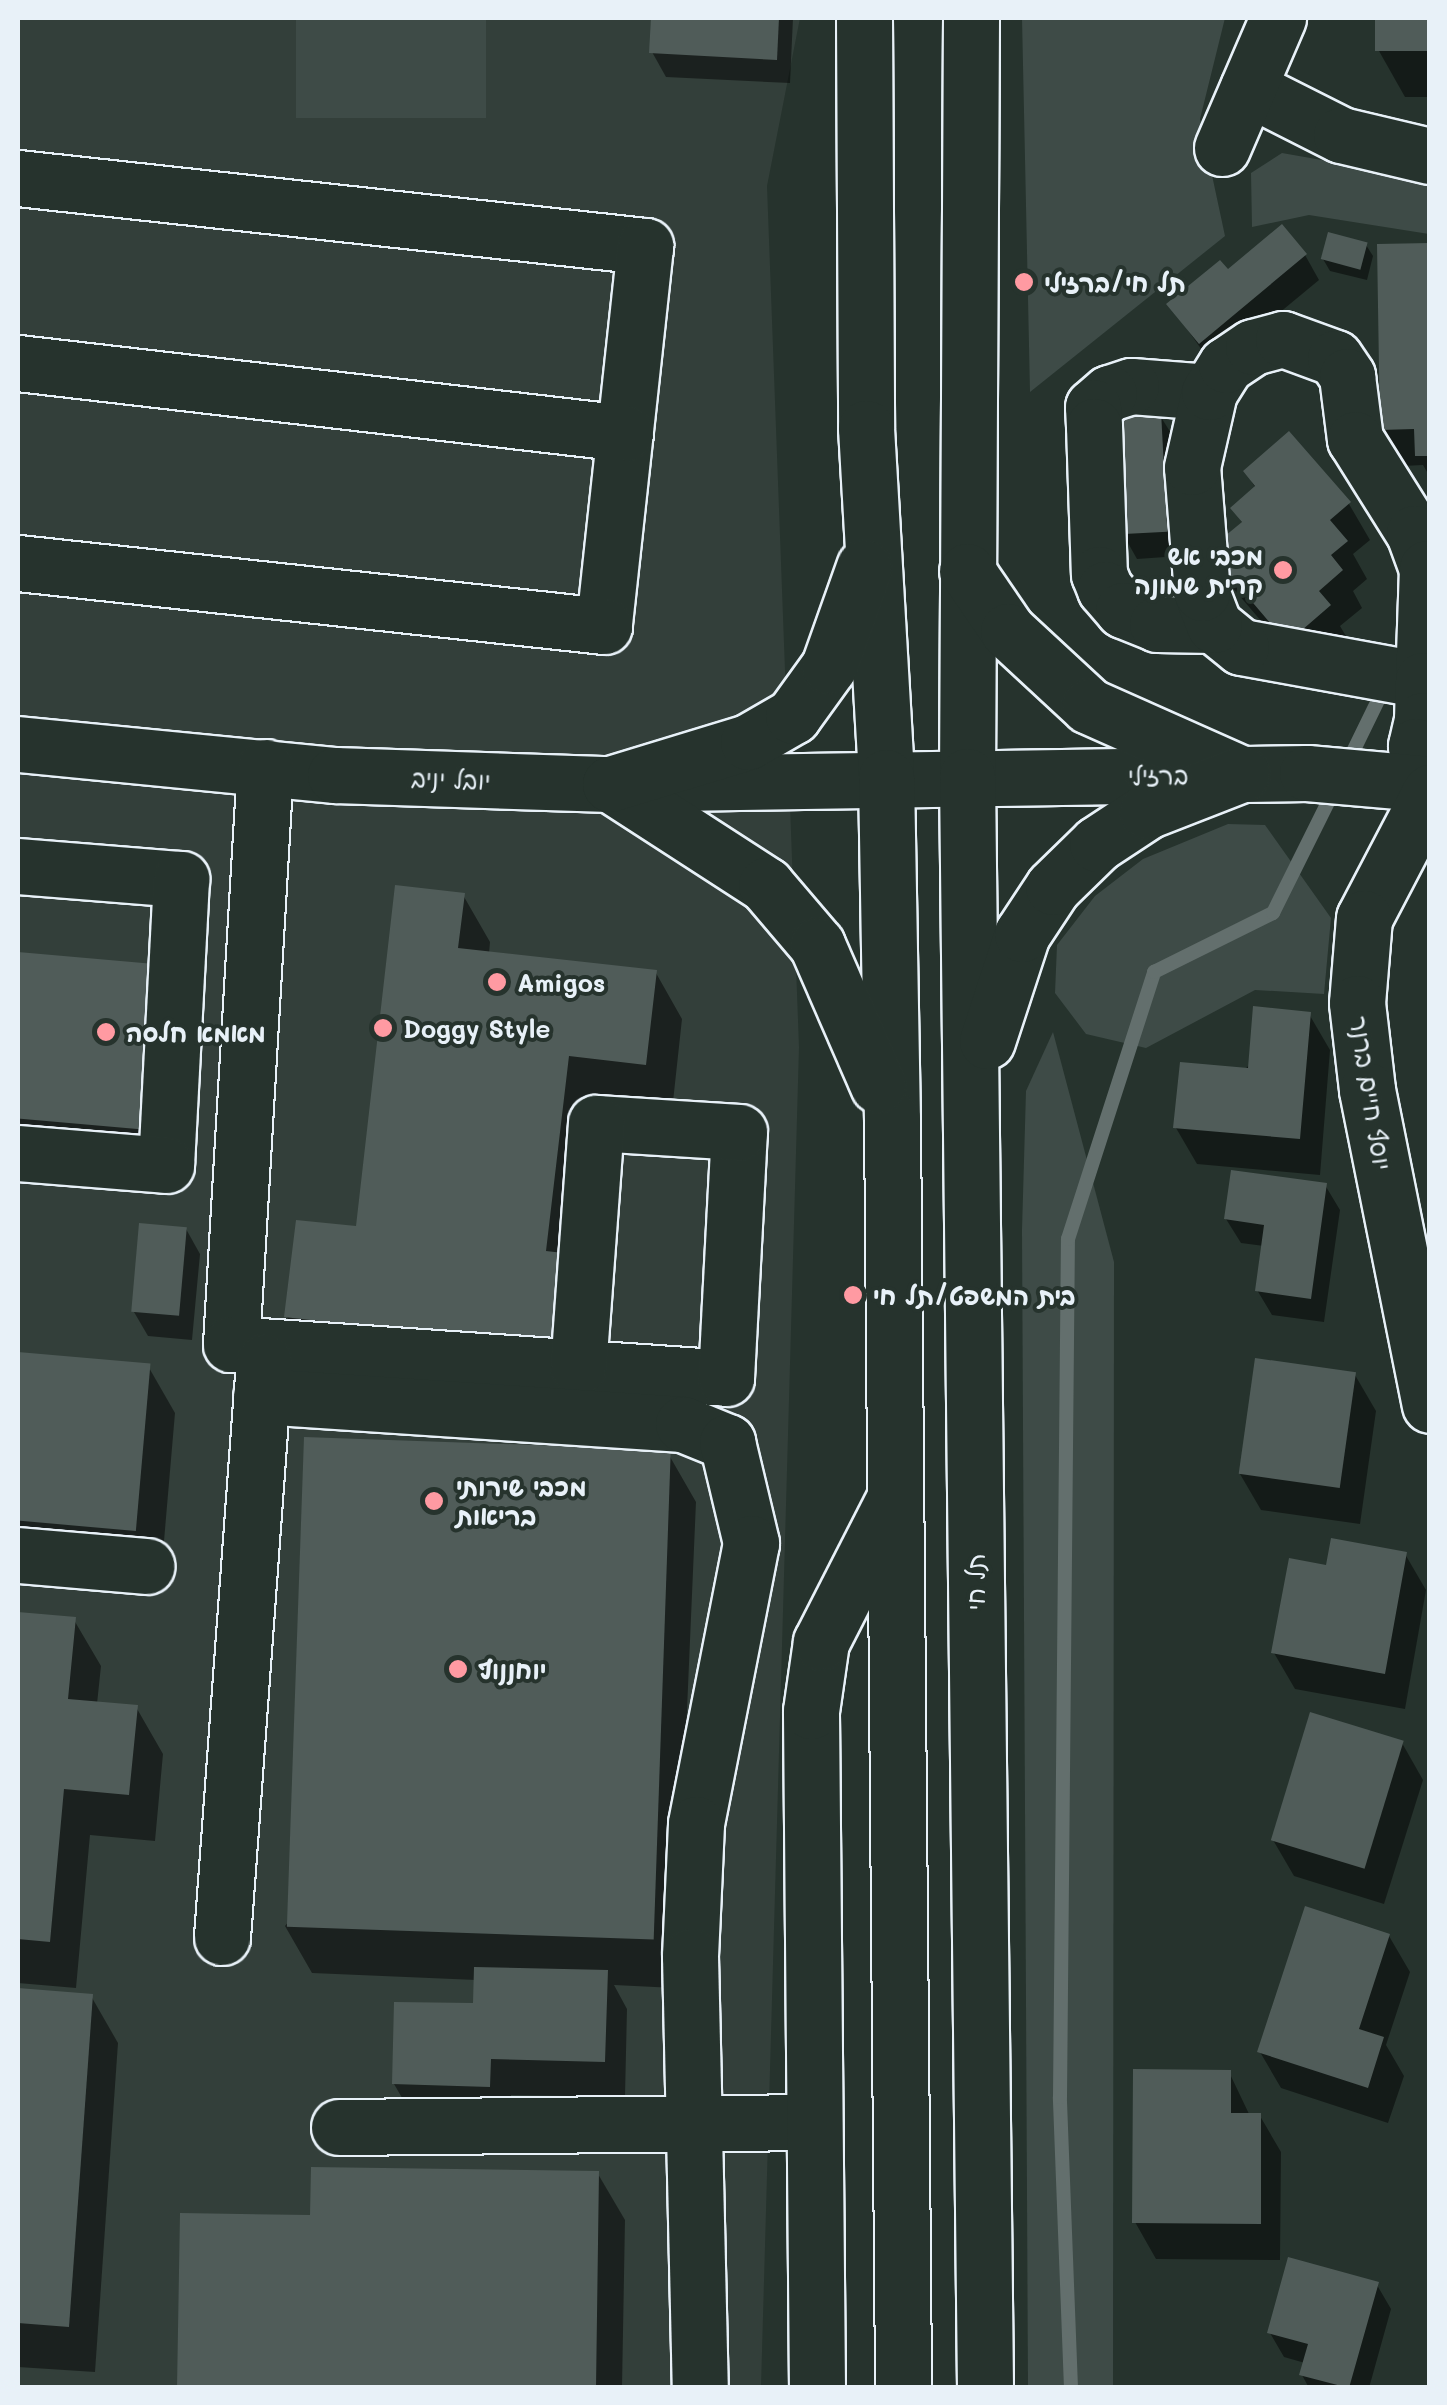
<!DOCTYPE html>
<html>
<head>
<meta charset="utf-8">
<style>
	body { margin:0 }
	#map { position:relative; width:1447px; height:2405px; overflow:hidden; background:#26332d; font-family:Mali,"Playpen Sans Hebrew",sans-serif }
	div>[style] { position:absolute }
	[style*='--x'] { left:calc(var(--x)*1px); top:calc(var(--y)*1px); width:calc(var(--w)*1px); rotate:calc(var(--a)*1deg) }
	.built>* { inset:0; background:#333f3a }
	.green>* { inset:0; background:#3e4b47; transform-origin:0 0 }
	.shadow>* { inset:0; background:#0007 }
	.stream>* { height:14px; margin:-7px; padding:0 7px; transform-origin:7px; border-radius:7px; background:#636f6d }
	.building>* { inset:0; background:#505c59; transform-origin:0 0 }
	.roads { filter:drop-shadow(2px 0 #e8f1f8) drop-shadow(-2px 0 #e8f1f8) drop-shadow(0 2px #e8f1f8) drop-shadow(0 -2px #e8f1f8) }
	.minor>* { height:55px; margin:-27.5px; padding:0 27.5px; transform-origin:27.5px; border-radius:27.5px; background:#26332d }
	.highway>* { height:55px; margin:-27.5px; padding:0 27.5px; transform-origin:27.5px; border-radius:27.5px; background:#26332d }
	.dots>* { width:28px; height:28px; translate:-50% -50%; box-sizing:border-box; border:5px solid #26332d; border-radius:50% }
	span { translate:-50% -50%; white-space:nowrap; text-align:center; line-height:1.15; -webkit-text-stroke:8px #26332d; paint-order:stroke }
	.poi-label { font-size:25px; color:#e8f1f8; font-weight:700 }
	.left { translate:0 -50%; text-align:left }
	.right { translate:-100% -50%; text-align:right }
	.street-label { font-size:25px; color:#e8f1f8 }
	.frame { position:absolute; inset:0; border:20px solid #e8f1f8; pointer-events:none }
</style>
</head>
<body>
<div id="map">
	<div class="built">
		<i style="clip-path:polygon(18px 18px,800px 18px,767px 186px,799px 1047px,761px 2387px,18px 2387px)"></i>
	</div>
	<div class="green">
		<i style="left:296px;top:18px;width:190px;height:100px"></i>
		<i style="clip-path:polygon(1022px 18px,1225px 18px,1200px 119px,1225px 236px,1030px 392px)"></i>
		<i style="clip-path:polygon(1282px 153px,1429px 179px,1429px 234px,1309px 215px,1252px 227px,1251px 173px)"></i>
		<i style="clip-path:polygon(1228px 824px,1265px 825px,1331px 918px,1324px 994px,1255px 990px,1146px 1048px,1086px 1034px,1055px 993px,1057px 945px,1095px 896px,1143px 859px)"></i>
		<i style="clip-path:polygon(1053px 1032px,1114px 1262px,1113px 2388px,1028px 2387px,1022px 1230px,1026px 1091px)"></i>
	</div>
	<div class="shadow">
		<i style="clip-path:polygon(653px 18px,793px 18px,790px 83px,666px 77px,652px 52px)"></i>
		<i style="clip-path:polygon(1378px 18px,1430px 18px,1430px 97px,1405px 97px,1379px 51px)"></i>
		<i style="clip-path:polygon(1366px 245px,1373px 256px,1367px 280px,1330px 271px,1323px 259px)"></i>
		<i style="clip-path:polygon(1430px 246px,1430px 477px,1423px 465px,1403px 466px,1382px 430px)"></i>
		<i style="clip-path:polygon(1305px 255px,1319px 280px,1214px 367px,1170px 305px,1228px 272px)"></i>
		<i style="clip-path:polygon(1159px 414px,1174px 438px,1180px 556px,1137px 559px,1123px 534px)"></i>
		<i style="clip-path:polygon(1246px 472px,1349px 504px,1370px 540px,1353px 554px,1367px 579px,1353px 591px,1362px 608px,1340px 626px,1350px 643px,1309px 677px,1232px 587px,1211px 551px,1243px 524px,1233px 508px,1256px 489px)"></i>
		<i style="clip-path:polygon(463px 895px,490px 942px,489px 954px,656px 973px,682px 1019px,672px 1111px,594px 1102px,576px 1257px,314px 1363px,287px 1317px,358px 1229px)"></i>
		<i style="clip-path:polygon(18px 954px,154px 966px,167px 1174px,18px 1162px)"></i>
		<i style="clip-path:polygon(1309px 1014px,1330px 1050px,1320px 1175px,1197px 1164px,1176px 1128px)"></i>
		<i style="clip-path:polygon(1325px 1185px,1340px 1210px,1324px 1322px,1272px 1315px,1257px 1290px,1264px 1246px,1241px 1243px,1226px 1219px)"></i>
		<i style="clip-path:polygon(186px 1229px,200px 1254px,192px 1340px,148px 1336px,134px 1312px)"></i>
		<i style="clip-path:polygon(18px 1355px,148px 1366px,175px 1413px,161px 1576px,18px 1563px)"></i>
		<i style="clip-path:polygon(1355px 1375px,1376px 1411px,1360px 1524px,1261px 1510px,1240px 1474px)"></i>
		<i style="clip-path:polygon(669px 1455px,696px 1502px,675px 1988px,614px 1985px,627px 2009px,625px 2097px,511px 2095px,510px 2122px,415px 2120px,394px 2084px,475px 2006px,476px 1980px,312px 1973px,285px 1926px)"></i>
		<i style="clip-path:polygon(1405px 1554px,1426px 1590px,1405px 1709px,1295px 1689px,1274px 1653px,1328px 1568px)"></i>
		<i style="clip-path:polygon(18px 1615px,74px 1620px,101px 1666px,97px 1704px,136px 1707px,163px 1754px,155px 1841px,90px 1835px,76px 1988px,18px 1983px)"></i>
		<i style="clip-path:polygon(1402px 1743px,1423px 1780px,1384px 1904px,1294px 1876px,1273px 1840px)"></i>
		<i style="clip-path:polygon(1389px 1936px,1410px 1972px,1386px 2045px,1404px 2076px,1388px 2123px,1281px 2088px,1260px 2052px)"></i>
		<i style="clip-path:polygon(18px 1991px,91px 1996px,118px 2043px,95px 2372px,18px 2367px)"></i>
		<i style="clip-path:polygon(1229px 2072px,1250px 2116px,1260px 2116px,1281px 2152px,1280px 2260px,1156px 2259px,1135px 2222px)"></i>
		<i style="clip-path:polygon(598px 2174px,625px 2220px,622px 2388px,179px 2388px,312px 2218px)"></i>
		<i style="clip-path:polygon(1377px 2285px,1391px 2309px,1369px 2388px,1309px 2388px,1302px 2375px,1305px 2363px,1284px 2357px,1270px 2333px)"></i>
	</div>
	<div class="stream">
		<i style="--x:1346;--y:766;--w:89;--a:-64"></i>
		<i style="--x:1071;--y:2388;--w:291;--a:-92.2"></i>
		<i style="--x:1060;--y:2097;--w:858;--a:-89.47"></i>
		<i style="--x:1068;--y:1239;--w:281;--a:-72.1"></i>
		<i style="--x:1154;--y:972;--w:133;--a:-26.4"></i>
		<i style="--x:1273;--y:913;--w:137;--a:-63.6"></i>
	</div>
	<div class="building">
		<i style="clip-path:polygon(651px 18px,779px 18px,777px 60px,649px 53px)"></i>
		<i style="left:1375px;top:18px;width:55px;height:33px"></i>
		<i style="clip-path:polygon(1282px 224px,1307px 254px,1199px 344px,1166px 304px,1220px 260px,1228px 269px)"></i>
		<i style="left:1328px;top:232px;width:41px;height:28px;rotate:15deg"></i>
		<i style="clip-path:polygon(1430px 243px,1430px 456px,1415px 456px,1414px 429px,1380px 430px,1377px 244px)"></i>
		<i style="left:1161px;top:411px;width:121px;height:48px;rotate:87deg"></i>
		<i style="clip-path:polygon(1289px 431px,1351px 502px,1330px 520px,1348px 541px,1331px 555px,1343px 570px,1319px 591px,1331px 605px,1287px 643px,1208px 550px,1242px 522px,1230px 508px,1255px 486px,1243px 471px)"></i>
		<i style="clip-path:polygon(395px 885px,465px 893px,458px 948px,657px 970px,646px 1065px,569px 1056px,546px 1251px,581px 1255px,570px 1350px,284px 1317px,296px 1220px,356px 1226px)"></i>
		<i style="left:18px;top:952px;width:137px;height:166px;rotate:5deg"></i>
		<i style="clip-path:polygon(1253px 1006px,1311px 1012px,1300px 1139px,1173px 1128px,1180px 1062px,1248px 1068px)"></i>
		<i style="clip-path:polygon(1231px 1170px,1327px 1183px,1311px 1299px,1255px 1291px,1264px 1225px,1224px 1219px)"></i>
		<i style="left:139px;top:1223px;width:48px;height:89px;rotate:5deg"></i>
		<i style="left:18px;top:1352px;width:133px;height:168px;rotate:5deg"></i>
		<i style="left:1255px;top:1358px;width:102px;height:117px;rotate:8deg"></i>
		<i style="left:304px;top:1437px;width:367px;height:490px;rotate:2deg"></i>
		<i style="clip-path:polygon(1331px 1538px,1407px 1552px,1385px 1674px,1271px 1653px,1289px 1558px,1326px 1565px)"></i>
		<i style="clip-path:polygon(18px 1612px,76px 1617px,68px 1699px,138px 1705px,129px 1795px,64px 1789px,50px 1942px,18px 1939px)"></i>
		<i style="left:1310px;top:1712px;width:98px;height:134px;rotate:17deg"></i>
		<i style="clip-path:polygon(1305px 1906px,1390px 1934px,1359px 2029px,1384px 2037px,1368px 2088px,1257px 2052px)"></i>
		<i style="clip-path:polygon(474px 1967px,608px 1970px,605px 2062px,491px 2059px,490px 2087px,392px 2084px,394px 2002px,473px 2003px)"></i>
		<i style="clip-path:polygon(18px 1988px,93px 1994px,69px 2327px,18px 2323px)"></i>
		<i style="clip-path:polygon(1133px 2069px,1231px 2070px,1231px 2113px,1261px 2113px,1261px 2224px,1132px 2223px)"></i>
		<i style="clip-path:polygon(311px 2167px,599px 2171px,596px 2388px,177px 2388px,180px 2213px,310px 2215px)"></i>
		<i style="clip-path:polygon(1288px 2257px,1379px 2282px,1349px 2388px,1299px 2375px,1308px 2344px,1267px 2333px)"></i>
	</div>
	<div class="roads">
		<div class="minor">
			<i style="--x:1248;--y:88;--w:104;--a:26.8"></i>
			<i style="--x:1341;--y:135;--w:91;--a:13.3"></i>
			<i style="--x:1222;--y:148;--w:142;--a:-66.7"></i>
			<i style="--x:18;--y:178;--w:631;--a:6.19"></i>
			<i style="--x:645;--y:246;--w:382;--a:96.2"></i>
			<i style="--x:604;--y:626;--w:589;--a:-173.86"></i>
			<i style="--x:18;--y:363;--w:611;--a:6.58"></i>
			<i style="--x:1209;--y:392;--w:78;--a:-175.6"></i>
			<i style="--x:1131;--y:386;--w:23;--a:162"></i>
			<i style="--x:1109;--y:393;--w:21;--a:139"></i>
			<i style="--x:1093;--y:407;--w:19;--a:87"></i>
			<i style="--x:1094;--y:426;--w:148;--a:88.1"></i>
			<i style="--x:1099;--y:574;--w:16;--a:68"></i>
			<i style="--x:1105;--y:589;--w:28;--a:49"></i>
			<i style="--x:1123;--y:610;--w:37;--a:22"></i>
			<i style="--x:1157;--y:624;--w:57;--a:1"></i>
			<i style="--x:1423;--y:680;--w:185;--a:-169.7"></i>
			<i style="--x:1241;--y:647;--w:35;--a:-141"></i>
			<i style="--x:1214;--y:625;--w:34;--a:-111"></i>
			<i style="--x:1202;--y:593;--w:126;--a:-94.5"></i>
			<i style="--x:1192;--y:467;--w:77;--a:-77.2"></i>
			<i style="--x:1209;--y:392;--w:32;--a:-58"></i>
			<i style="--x:1226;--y:365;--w:32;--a:-34"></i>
			<i style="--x:1253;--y:347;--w:31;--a:-15"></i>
			<i style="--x:1283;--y:339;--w:55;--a:20.1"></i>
			<i style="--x:1335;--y:358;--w:22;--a:56"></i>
			<i style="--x:1347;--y:376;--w:64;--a:82.8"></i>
			<i style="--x:1355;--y:439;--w:111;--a:57.9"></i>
			<i style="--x:1414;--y:533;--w:37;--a:70"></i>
			<i style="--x:1427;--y:568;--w:112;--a:92"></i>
			<i style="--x:1423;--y:680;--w:40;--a:91.4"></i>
			<i style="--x:1422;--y:720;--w:27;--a:103"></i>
			<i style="--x:1416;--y:746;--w:32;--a:64"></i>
			<i style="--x:18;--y:744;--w:319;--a:5.6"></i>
			<i style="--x:335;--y:775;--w:275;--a:1.9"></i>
			<i style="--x:610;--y:784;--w:697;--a:-0.9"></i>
			<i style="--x:1307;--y:773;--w:123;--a:5.1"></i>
			<i style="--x:265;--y:767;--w:578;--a:93.37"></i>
			<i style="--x:231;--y:1344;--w:496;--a:3.9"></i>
			<i style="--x:726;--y:1378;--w:246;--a:-87"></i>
			<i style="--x:739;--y:1132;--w:143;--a:-176.4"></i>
			<i style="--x:596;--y:1123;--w:245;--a:94.2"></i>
			<i style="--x:1430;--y:792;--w:142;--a:117.6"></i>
			<i style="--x:1364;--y:918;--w:85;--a:94.7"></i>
			<i style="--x:1357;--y:1003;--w:88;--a:83.4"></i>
			<i style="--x:1367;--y:1090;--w:321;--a:78.7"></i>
			<i style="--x:18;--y:866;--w:164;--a:4.6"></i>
			<i style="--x:181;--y:879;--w:286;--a:93"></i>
			<i style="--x:166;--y:1165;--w:148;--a:-175.4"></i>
			<i style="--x:261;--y:1396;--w:423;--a:3.8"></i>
			<i style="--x:683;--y:1424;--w:48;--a:22.2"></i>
			<i style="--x:727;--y:1442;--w:104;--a:76.6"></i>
			<i style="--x:751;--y:1543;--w:286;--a:101.1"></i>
			<i style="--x:696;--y:1824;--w:132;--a:92.6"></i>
			<i style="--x:690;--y:1956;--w:432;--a:88.7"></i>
			<i style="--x:18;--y:1555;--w:129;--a:4.9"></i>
			<i style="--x:222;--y:1937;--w:577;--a:-85.82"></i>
			<i style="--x:339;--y:2127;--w:474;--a:-0.6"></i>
			<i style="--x:817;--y:2388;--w:677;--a:-90.51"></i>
			<i style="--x:811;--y:1711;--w:70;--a:-81.8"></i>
			<i style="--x:821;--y:1642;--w:156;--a:-62.9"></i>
		</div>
		<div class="highway">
			<i style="--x:864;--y:18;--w:410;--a:89.7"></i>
			<i style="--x:866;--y:428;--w:350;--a:86.7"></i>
			<i style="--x:886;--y:777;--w:342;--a:89"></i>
			<i style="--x:892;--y:1119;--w:1269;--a:89.5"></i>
			<i style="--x:971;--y:18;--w:758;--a:90.3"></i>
			<i style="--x:967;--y:776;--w:1612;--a:89.36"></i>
			<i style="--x:967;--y:571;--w:73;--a:55.7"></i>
			<i style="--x:1008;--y:631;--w:110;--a:42.8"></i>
			<i style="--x:1089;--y:706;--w:167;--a:24"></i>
			<i style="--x:610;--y:784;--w:186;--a:32.9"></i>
			<i style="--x:766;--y:885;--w:79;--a:49.6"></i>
			<i style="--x:817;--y:945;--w:153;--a:66.5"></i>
			<i style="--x:610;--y:784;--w:144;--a:-16.9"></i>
			<i style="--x:748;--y:742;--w:52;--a:-30"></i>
			<i style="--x:793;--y:716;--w:62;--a:-54.2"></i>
			<i style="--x:829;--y:666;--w:105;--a:-70.5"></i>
			<i style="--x:987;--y:1041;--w:113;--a:-71.9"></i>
			<i style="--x:1022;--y:934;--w:56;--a:-56.6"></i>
			<i style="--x:1053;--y:887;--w:62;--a:-44.3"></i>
			<i style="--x:1097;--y:844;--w:60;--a:-33.4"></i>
			<i style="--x:1147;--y:811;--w:102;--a:-21.3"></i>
		</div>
	</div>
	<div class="dots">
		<i style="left:1024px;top:282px;background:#ff9aa2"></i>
		<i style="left:1283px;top:570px;background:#ff9aa2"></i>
		<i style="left:497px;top:982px;background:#ff9aa2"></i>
		<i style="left:383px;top:1028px;background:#ff9aa2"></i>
		<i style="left:106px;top:1032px;background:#ff9aa2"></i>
		<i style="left:853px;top:1295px;background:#ff9aa2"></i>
		<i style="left:434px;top:1501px;background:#ff9aa2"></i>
		<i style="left:458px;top:1669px;background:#ff9aa2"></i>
	</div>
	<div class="poi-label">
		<span class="left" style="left:1044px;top:282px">תל חי/ברזילי</span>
		<span class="right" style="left:1263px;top:570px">מכבי אש<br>קרית שמונה</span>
		<span class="left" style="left:517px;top:982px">Amigos</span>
		<span class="left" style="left:403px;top:1028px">Doggy Style</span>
		<span class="left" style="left:126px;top:1032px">מאמא חלסה</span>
		<span class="left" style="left:873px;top:1295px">בית המשפט/תל חי</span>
		<span class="left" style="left:456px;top:1501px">מכבי שירותי<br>בריאות</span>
		<span class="left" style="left:478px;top:1669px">יוחננוף</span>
	</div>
	<div class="street-label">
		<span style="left:1158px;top:775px;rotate:-1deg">ברזילי</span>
		<span style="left:451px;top:779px;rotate:2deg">יובל יניב</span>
		<span style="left:1371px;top:1093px;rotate:81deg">יוסף חיים ברנר</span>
		<span style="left:975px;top:1582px;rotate:-90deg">תל חי</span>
	</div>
	<div class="frame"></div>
</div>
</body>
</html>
